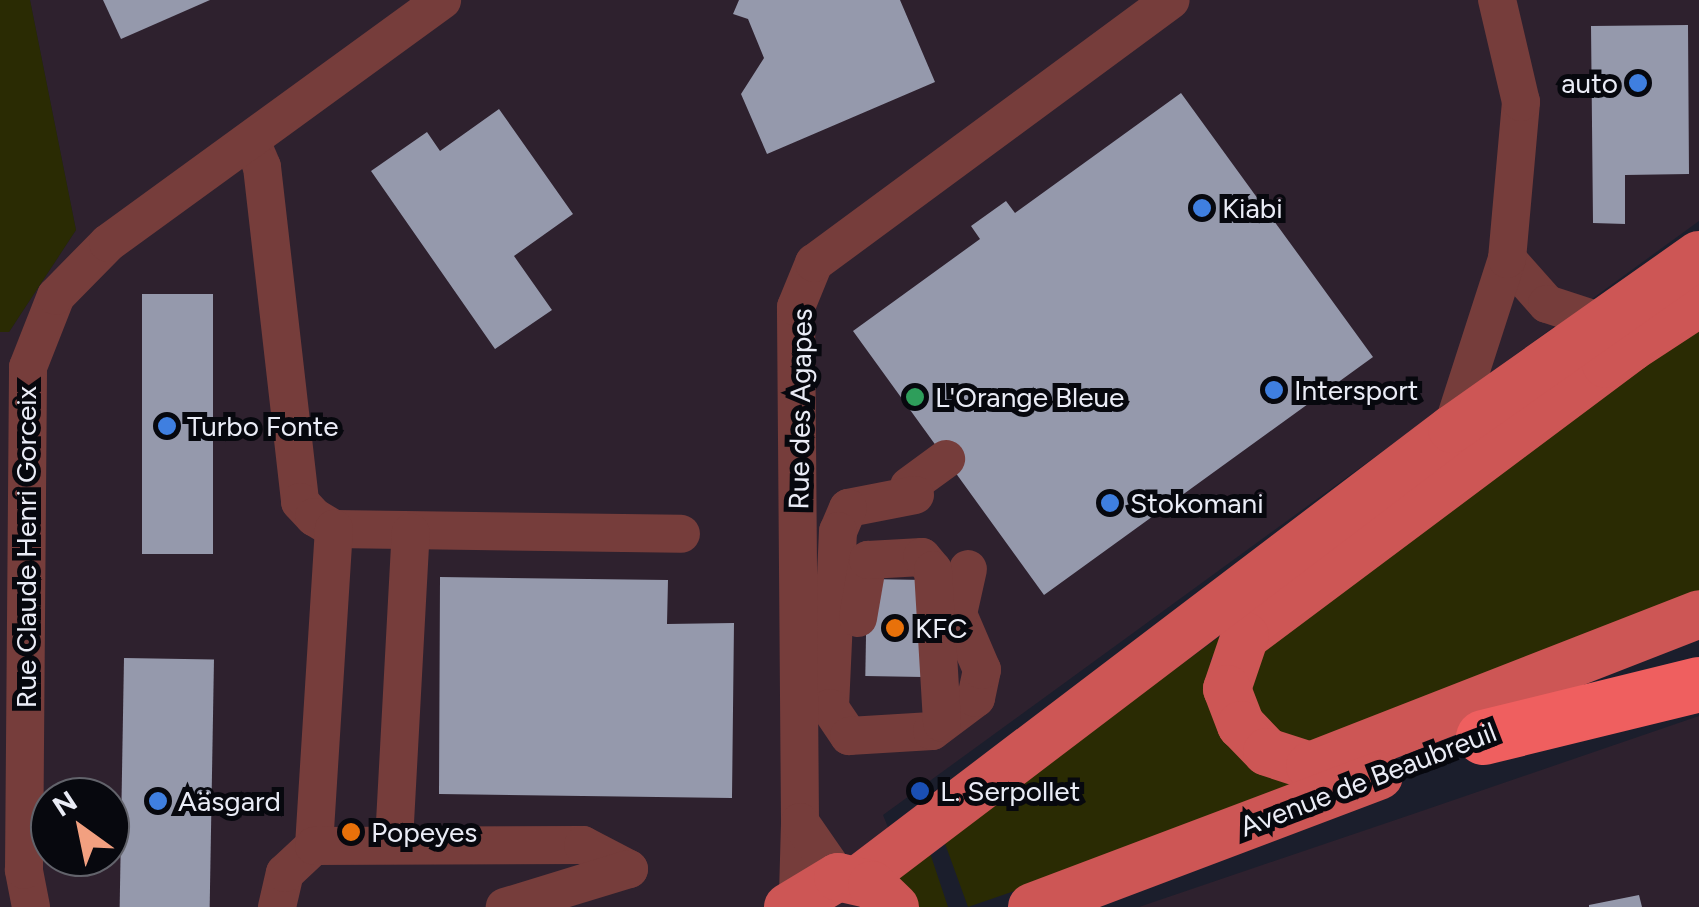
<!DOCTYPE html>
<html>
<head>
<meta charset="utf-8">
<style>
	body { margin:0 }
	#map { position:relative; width:1699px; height:907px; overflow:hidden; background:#1b1e2c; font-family:Figtree,sans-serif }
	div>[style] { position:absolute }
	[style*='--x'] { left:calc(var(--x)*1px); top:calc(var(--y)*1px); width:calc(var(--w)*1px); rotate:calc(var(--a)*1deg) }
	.industrial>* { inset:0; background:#2e212e }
	.green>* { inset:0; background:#2a2b03 }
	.building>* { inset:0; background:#9599ac; transform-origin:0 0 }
	.minor>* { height:38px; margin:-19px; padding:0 19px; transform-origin:19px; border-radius:19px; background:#763d3b }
	.major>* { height:48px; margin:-24px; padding:0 24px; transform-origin:24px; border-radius:24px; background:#cd5655 }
	.highway>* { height:55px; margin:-27.5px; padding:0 27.5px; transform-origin:27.5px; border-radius:27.5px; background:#ef5f5f }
	.dots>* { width:28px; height:28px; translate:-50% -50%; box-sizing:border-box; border:5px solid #07080e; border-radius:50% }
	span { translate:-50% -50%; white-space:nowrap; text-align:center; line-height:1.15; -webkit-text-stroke:10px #07080e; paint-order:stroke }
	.poi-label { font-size:28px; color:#eaecf6 }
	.right { translate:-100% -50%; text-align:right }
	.left { translate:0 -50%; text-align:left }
	.street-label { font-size:28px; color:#eaecf6 }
	.north { position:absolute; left:30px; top:777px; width:100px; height:100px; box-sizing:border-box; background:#07080e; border:2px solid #62636b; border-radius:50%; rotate:327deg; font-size:28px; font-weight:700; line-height:40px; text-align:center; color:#eaecf6 }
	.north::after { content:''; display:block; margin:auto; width:35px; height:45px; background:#f2a080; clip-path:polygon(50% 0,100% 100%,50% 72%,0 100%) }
</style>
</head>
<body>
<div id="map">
	<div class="industrial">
		<i style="clip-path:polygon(evenodd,30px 0,1699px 0,1699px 221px,883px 815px,920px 907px,0 907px,0 332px,9px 332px,76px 230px,30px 0,50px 797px,110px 797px,110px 857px,50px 857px,50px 797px)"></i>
		<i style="clip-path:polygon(1699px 716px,1699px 907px,1139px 907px,1416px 813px)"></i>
	</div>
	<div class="green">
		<i style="clip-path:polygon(0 0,30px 0,76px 230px,9px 332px,0 332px)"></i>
		<i style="clip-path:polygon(1699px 318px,1699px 599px,1312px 748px,1269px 734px,1249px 697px,1253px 657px)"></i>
		<i style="clip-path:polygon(1419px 491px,1211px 658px,1210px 700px,1313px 788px,968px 907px,943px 838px)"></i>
		<i style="clip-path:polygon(928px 847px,948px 907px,916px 907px,895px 879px)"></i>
	</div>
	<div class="building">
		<i style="clip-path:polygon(103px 0,210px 0,121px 39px)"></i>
		<i style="clip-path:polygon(739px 0,900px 0,935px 82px,767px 154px,741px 94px,764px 58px,748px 19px,733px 14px)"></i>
		<i style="clip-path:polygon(1688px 25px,1689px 174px,1625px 175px,1625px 224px,1593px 223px,1591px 26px)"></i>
		<i style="clip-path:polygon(1181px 93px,1373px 357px,1044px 595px,853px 331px,980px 239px,971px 226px,1006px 201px,1015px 213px)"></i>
		<i style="clip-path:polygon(499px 109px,573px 214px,514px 256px,552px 310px,495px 349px,371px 171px,427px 132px,440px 151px)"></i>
		<i style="left:142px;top:294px;width:71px;height:260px"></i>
		<i style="clip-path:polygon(440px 577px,668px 580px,667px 624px,734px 623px,732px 798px,439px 794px)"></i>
		<i style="left:867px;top:579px;width:57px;height:97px;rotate:1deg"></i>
		<i style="left:124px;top:658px;width:90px;height:249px;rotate:1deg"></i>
		<i style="clip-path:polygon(1639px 895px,1642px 907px,1589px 907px,1589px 905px)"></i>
	</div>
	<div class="minor">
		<i style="--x:251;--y:141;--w:28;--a:67"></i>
		<i style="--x:262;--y:167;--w:337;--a:83.5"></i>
		<i style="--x:300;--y:502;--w:21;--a:47"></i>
		<i style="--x:314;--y:517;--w:23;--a:31"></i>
		<i style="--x:334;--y:529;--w:347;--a:0.8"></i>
		<i style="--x:1507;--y:259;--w:60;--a:48.4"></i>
		<i style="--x:1547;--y:304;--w:58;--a:18.1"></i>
		<i style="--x:1452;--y:429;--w:179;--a:-72.1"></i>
		<i style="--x:1507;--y:259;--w:158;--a:-84.9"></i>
		<i style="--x:1521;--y:102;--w:105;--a:-103.2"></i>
		<i style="--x:909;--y:486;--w:46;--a:-36.1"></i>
		<i style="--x:915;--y:495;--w:68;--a:169"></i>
		<i style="--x:848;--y:508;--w:25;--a:113"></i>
		<i style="--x:838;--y:531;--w:177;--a:92.6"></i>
		<i style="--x:830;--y:708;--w:34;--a:56"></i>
		<i style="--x:849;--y:736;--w:83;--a:-3.4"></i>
		<i style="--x:932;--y:731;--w:55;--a:-36.9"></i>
		<i style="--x:976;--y:698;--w:29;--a:-78"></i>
		<i style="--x:982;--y:670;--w:61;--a:-113.2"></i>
		<i style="--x:958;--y:614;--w:46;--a:-77.5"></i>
		<i style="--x:858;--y:618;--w:59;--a:-80.2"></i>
		<i style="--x:868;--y:560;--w:54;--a:-3.2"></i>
		<i style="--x:922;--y:557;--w:17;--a:50"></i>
		<i style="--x:933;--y:570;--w:153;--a:86.6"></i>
		<i style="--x:800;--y:822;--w:515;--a:-90.45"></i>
		<i style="--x:796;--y:307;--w:48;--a:-67.8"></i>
		<i style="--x:814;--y:263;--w:443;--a:-36.4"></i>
		<i style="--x:394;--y:841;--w:309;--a:-86.9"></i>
		<i style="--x:314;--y:846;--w:318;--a:-86.4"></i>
		<i style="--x:798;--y:895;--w:73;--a:-88.4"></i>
		<i style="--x:800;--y:822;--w:67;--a:55.4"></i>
		<i style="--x:31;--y:907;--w:38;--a:-101"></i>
		<i style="--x:24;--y:870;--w:503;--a:-89.54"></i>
		<i style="--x:28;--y:367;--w:76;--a:-68.5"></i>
		<i style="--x:56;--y:296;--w:74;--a:-45.5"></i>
		<i style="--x:108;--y:243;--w:413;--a:-36"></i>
		<i style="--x:277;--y:907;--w:35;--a:-77"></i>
		<i style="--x:285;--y:873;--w:40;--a:-43"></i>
		<i style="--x:314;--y:846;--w:269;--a:-0.2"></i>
		<i style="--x:583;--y:845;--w:52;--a:27.6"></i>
		<i style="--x:629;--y:869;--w:130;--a:163"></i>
	</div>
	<div class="major">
		<i style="--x:1632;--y:347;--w:483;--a:143.2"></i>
		<i style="--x:1245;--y:636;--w:56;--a:108.8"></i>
		<i style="--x:1227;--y:689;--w:39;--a:69"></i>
		<i style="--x:1241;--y:725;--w:37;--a:46"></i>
		<i style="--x:1267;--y:752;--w:45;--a:18"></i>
		<i style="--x:1310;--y:766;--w:418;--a:-21.3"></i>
		<i style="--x:1606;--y:364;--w:111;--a:-33.3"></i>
		<i style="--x:858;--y:880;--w:746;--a:-37.21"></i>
		<i style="--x:1452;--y:429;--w:302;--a:-35.2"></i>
		<i style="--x:788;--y:907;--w:58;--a:-31"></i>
		<i style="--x:838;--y:877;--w:35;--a:13"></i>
		<i style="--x:872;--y:885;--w:32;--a:44"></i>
		<i style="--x:1032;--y:907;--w:371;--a:-20.7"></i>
	</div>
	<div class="highway">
		<i style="--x:1483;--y:737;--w:222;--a:-13.8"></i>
	</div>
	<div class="dots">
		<i style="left:1638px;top:83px;background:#3f7fe0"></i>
		<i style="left:1202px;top:208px;background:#3f7fe0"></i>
		<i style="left:1274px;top:390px;background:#3f7fe0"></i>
		<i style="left:915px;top:397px;background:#2e9e5b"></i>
		<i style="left:167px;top:426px;background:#3f7fe0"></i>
		<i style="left:1110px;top:503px;background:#3f7fe0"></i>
		<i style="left:895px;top:628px;background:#e8710a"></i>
		<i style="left:920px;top:791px;background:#1a4fb4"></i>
		<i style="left:158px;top:801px;background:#3f7fe0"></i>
		<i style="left:351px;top:832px;background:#e8710a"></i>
	</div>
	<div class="poi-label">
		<span class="right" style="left:1618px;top:83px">auto</span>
		<span class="left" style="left:1222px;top:208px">Kiabi</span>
		<span class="left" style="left:1294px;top:390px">Intersport</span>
		<span class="left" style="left:935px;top:397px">L'Orange Bleue</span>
		<span class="left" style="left:187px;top:426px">Turbo Fonte</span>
		<span class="left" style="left:1130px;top:503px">Stokomani</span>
		<span class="left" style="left:915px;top:628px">KFC</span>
		<span class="left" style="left:940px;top:791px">L. Serpollet</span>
		<span class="left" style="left:178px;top:801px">Aäsgard</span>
		<span class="left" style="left:371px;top:832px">Popeyes</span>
	</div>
	<div class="street-label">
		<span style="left:800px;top:409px;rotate:-89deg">Rue des Agapes</span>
		<span style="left:26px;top:547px;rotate:-90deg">Rue Claude Henri Gorceix</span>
		<span style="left:1368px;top:779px;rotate:-21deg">Avenue de Beaubreuil</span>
	</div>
	<div class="north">N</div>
</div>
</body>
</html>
